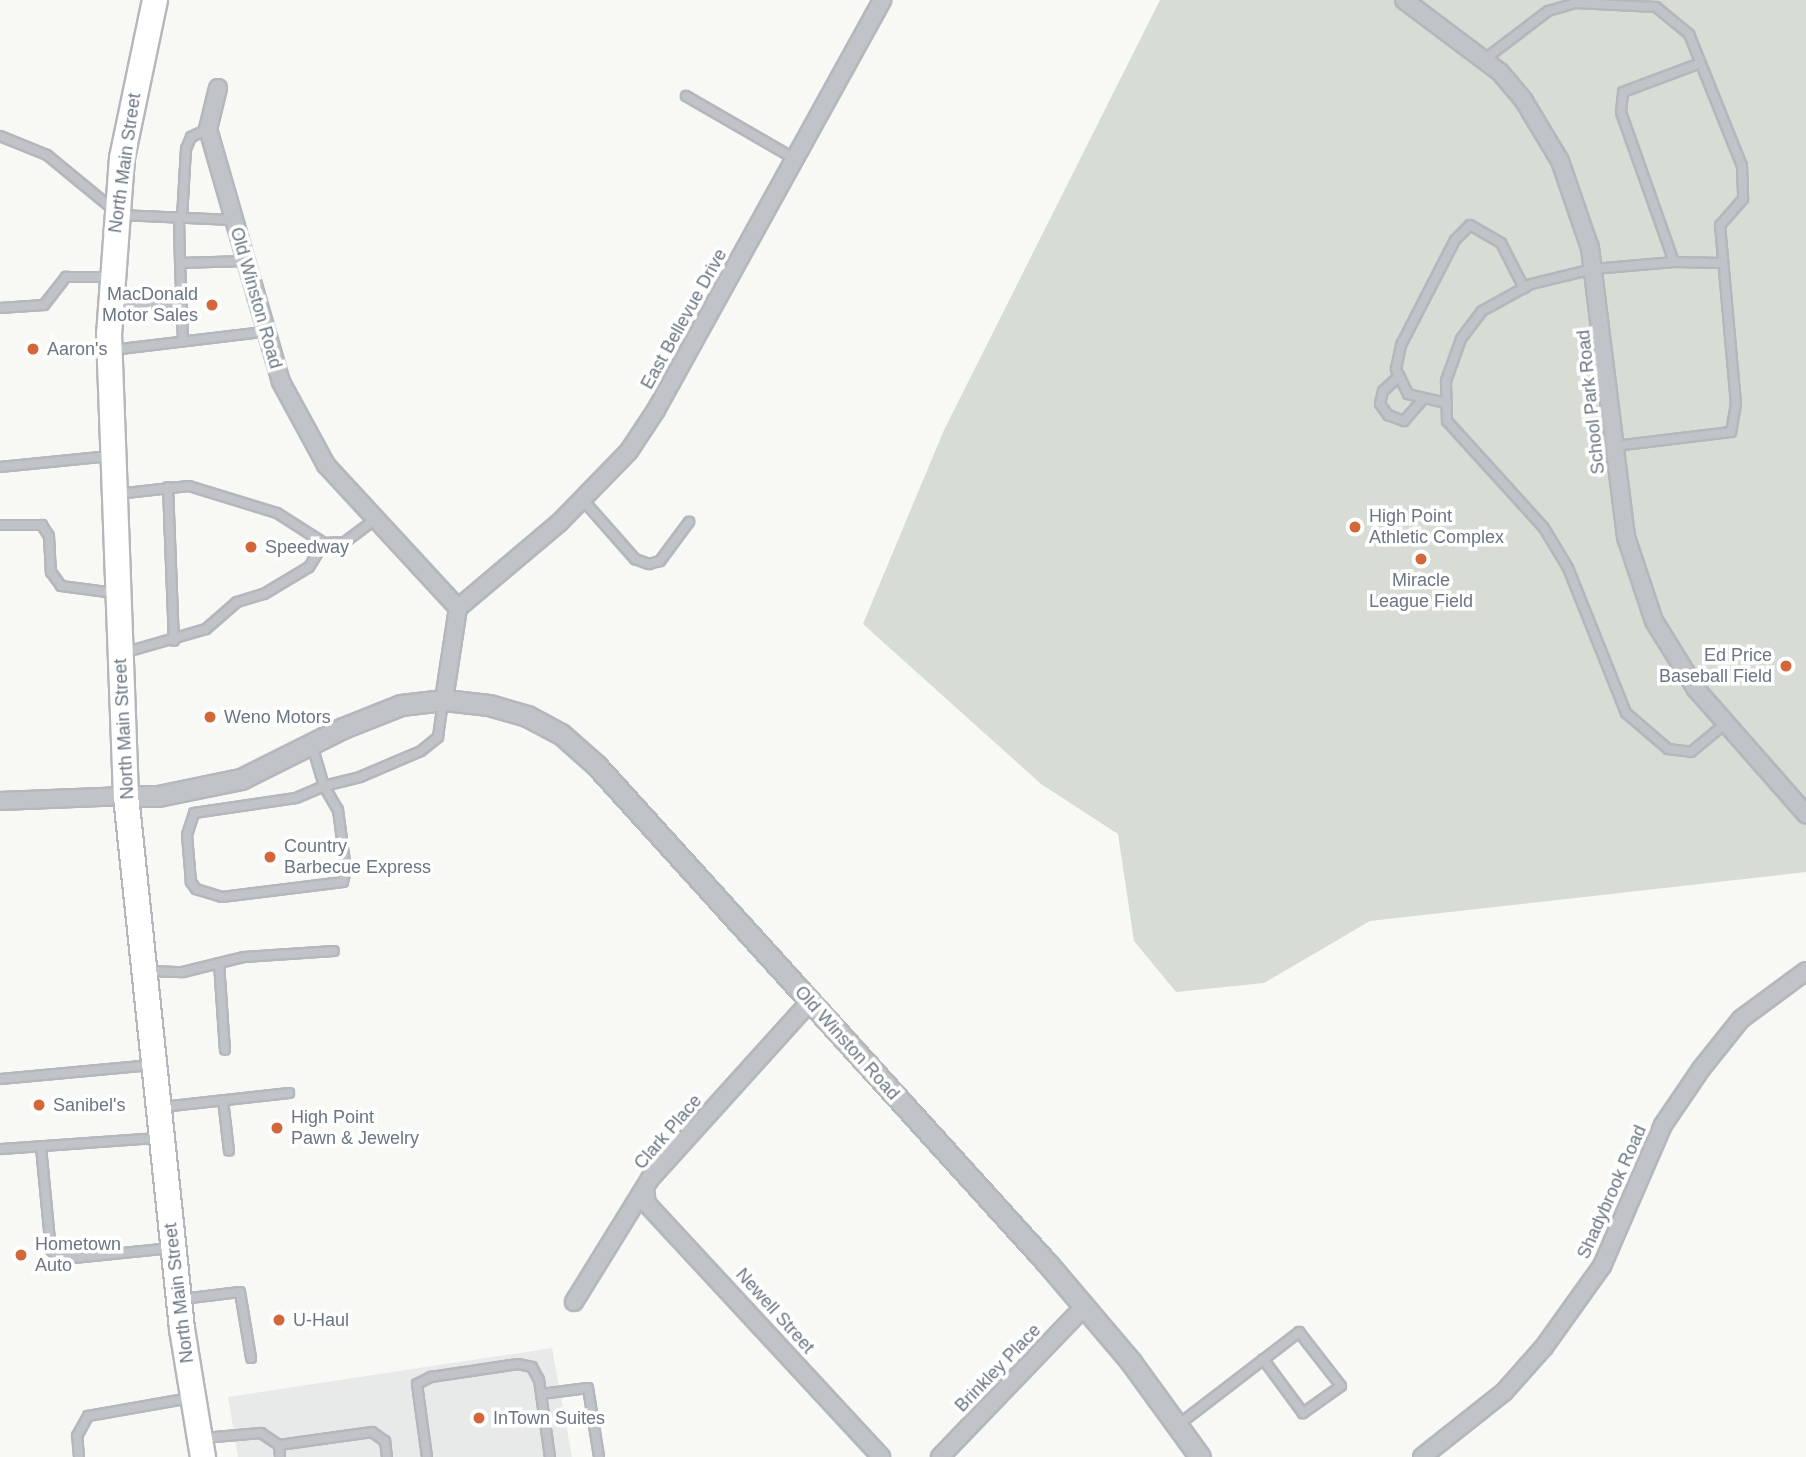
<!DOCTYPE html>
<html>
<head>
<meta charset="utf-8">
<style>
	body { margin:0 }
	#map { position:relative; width:1806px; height:1457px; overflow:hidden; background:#f8f8f5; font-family:Helvetica,sans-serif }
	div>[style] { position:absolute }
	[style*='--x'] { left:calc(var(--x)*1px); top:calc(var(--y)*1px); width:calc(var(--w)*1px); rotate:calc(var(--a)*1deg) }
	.built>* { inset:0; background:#e8eae9 }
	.green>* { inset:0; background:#d7dcd5 }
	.roads { filter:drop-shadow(2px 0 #b4b7bb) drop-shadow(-2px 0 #b4b7bb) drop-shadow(0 2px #b4b7bb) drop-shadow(0 -2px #b4b7bb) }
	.service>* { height:8px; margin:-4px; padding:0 4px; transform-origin:4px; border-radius:4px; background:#c0c3c7 }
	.minor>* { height:16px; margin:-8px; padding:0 8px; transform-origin:8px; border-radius:8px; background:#c0c3c7 }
	.tertiary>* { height:19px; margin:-9.5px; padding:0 9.5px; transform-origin:9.5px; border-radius:9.5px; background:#c0c3c7 }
	.primary>* { height:24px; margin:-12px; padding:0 12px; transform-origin:12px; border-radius:12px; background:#fff }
	.dots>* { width:19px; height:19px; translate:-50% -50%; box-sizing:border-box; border:4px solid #fff; border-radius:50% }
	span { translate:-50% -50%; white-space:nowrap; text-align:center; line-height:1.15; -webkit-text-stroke:7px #fff; paint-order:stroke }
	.street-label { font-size:18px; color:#6a7683 }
	.poi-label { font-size:18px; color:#6a7683 }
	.right { translate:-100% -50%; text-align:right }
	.left { translate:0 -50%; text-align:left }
</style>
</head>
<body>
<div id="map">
	<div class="built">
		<i style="clip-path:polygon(552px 1348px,572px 1457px,238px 1457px,228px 1397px)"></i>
	</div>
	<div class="green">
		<i style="clip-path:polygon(1160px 0,1806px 0,1806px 872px,1370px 921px,1264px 983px,1176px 992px,1134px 941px,1118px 834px,1041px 784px,863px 624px,944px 430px)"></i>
	</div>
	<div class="roads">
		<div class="service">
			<i style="--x:1485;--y:59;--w:79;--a:-37.3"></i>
			<i style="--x:1548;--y:11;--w:29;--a:-16"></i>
			<i style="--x:1576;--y:3;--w:80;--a:2.9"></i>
			<i style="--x:1656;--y:7;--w:43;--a:39.3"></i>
			<i style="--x:1689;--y:34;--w:142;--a:68.1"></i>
			<i style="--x:1742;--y:166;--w:33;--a:88"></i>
			<i style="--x:1743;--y:199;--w:35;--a:131"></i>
			<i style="--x:1720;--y:225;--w:180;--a:84.9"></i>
			<i style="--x:1736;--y:404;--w:28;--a:100"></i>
			<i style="--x:1731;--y:432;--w:117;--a:173.1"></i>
			<i style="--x:686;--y:96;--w:126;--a:30"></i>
			<i style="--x:0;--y:136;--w:51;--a:22"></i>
			<i style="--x:47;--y:155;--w:87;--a:39.4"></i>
			<i style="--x:119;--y:215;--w:114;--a:2.5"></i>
			<i style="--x:179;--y:217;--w:46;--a:88.8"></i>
			<i style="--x:180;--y:263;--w:65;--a:-1.8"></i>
			<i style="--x:182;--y:218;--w:69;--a:-86.7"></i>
			<i style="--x:186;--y:149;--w:13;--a:-67"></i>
			<i style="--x:191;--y:137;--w:19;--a:-25"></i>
			<i style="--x:1674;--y:262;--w:159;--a:-109.5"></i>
			<i style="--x:1621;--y:112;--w:20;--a:-84"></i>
			<i style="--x:1623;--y:92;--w:82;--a:-20.6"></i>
			<i style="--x:180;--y:263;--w:78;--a:87.8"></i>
			<i style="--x:1721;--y:263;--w:47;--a:-178.8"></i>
			<i style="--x:1674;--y:262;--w:81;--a:175.1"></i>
			<i style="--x:1593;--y:269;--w:64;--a:166.4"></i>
			<i style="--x:1531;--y:284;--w:56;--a:151.1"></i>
			<i style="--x:1482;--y:311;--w:35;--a:127"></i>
			<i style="--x:1461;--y:339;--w:45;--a:109.7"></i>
			<i style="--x:1446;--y:381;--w:40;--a:88.6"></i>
			<i style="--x:1447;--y:421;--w:144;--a:47.8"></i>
			<i style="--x:1544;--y:528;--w:47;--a:59"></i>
			<i style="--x:1568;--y:568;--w:156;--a:68.2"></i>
			<i style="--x:1626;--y:713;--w:55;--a:40.6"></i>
			<i style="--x:1668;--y:749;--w:23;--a:7"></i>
			<i style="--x:1691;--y:752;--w:44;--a:-39.5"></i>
			<i style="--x:114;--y:305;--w:67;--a:-2.6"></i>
			<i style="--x:0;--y:308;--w:44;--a:-3.9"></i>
			<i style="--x:44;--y:305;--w:36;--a:-52"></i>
			<i style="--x:66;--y:277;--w:42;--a:0"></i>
			<i style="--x:112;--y:350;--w:153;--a:-6.8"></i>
			<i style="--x:1397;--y:378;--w:19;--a:137"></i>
			<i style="--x:1383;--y:391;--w:13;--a:103"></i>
			<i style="--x:1380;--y:404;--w:14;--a:54"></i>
			<i style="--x:1388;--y:415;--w:17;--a:21"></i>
			<i style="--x:1404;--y:421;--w:30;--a:-49"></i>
			<i style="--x:1446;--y:403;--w:39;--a:-167"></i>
			<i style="--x:1408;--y:394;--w:28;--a:-116"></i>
			<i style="--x:1396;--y:369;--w:25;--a:-78"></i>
			<i style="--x:1401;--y:345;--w:118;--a:-62.8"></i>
			<i style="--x:1455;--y:240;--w:21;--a:-45"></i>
			<i style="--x:1470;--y:225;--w:36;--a:30"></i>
			<i style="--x:1501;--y:243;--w:51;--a:62.9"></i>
			<i style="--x:0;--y:467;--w:111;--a:-5.7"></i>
			<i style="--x:168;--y:487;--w:154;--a:87.8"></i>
			<i style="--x:117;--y:494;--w:72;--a:-6.3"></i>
			<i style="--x:189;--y:486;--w:92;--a:17.1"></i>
			<i style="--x:277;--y:513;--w:56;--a:32.6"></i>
			<i style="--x:324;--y:543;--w:21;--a:-3"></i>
			<i style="--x:345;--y:542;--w:38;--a:-37"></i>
			<i style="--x:583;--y:500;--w:79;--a:48.6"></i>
			<i style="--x:635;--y:559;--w:15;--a:20"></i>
			<i style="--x:649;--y:564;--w:11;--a:-15"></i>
			<i style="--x:660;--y:561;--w:49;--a:-53.4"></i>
			<i style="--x:0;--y:525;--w:42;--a:0"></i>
			<i style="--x:42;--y:525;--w:13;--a:58"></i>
			<i style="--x:49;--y:536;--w:36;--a:87"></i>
			<i style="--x:51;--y:572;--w:17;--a:54"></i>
			<i style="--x:61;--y:586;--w:54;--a:7.4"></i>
			<i style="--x:123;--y:653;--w:86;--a:-16.1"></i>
			<i style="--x:206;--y:629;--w:41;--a:-41.1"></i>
			<i style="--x:237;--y:602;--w:28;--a:-17"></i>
			<i style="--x:264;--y:594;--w:52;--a:-31"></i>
			<i style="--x:309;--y:567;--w:28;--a:-58"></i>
			<i style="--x:312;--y:745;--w:43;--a:73.7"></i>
			<i style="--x:324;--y:786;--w:28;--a:60"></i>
			<i style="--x:338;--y:810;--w:60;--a:82.3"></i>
			<i style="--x:346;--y:869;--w:13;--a:103"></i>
			<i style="--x:343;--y:882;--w:122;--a:172.9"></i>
			<i style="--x:222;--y:897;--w:27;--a:-163"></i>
			<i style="--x:196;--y:889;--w:9;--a:-126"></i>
			<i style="--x:191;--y:882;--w:47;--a:-94.9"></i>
			<i style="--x:187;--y:835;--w:23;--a:-72"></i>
			<i style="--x:194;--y:813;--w:103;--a:-8.4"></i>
			<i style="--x:296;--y:798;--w:30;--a:-23"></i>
			<i style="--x:324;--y:786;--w:37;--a:-14"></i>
			<i style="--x:360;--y:777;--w:66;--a:-23.1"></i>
			<i style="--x:421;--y:751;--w:22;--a:-39"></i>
			<i style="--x:438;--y:737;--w:36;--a:-82"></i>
			<i style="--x:219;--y:963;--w:87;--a:86.1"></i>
			<i style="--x:148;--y:971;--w:35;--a:2"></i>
			<i style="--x:183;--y:972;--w:63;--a:-13.8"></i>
			<i style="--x:244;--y:957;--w:90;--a:-3.8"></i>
			<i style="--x:0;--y:1079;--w:151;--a:-5.3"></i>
			<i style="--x:223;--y:1100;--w:51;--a:83.3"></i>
			<i style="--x:162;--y:1107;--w:128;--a:-6.3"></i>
			<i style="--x:41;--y:1147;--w:103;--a:84.5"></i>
			<i style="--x:51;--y:1250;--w:7;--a:45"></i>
			<i style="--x:56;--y:1255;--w:9;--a:27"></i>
			<i style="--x:64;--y:1259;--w:108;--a:-5.9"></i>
			<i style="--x:0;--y:1149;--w:159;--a:-4"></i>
			<i style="--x:182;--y:1299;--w:58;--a:-6.9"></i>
			<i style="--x:240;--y:1292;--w:67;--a:80.5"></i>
			<i style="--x:541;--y:1394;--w:47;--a:-7.3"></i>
			<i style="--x:588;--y:1388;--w:70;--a:80.9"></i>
			<i style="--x:1178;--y:1425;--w:153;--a:-37.5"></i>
			<i style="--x:1299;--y:1332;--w:68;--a:52.1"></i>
			<i style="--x:1341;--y:1386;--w:47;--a:144.6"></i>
			<i style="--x:1303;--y:1413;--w:67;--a:-126.5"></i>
			<i style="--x:203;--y:1438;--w:58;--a:-4.9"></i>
			<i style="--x:261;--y:1433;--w:22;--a:34"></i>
			<i style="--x:279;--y:1445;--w:12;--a:85"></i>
			<i style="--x:279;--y:1445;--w:94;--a:-8"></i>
			<i style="--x:372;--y:1432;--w:16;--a:35"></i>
			<i style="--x:385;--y:1441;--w:16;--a:83"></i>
			<i style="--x:79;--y:1457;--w:21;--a:-95"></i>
			<i style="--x:77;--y:1436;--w:23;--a:-61"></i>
			<i style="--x:88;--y:1416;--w:104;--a:-10"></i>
			<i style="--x:427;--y:1457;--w:74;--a:-97.8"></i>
			<i style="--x:417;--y:1384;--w:16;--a:-27"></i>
			<i style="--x:431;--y:1377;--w:88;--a:-8.5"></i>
			<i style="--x:518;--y:1364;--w:14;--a:12"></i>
			<i style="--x:532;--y:1367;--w:15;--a:62"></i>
			<i style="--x:539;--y:1380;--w:78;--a:81.9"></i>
		</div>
		<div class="minor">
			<i style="--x:1404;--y:0;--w:120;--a:36.9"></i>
			<i style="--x:1500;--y:72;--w:38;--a:50"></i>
			<i style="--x:1524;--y:101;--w:70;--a:59"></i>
			<i style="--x:1560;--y:161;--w:92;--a:71"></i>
			<i style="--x:1590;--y:248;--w:291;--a:82.9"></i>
			<i style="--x:1626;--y:537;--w:89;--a:71.6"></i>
			<i style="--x:1654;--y:621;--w:80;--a:58.3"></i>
			<i style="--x:1696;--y:689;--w:167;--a:48.7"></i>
			<i style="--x:218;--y:88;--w:42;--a:103.7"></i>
			<i style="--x:208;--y:129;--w:263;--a:73.9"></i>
			<i style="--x:281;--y:382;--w:94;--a:61.5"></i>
			<i style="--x:326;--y:465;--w:195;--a:47.3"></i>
			<i style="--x:458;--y:608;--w:93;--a:98.7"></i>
			<i style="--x:458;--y:608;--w:132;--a:-40.1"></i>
			<i style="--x:559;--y:523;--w:100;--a:-45.8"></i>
			<i style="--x:629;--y:451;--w:49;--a:-56.6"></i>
			<i style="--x:656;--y:410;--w:468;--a:-61.1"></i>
			<i style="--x:0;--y:801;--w:126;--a:-2.3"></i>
			<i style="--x:645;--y:1190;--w:14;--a:82"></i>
			<i style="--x:647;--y:1204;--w:345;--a:47.2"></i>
			<i style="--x:574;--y:1302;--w:145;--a:-58.3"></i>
			<i style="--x:650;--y:1179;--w:239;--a:-47.9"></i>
			<i style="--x:940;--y:1457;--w:208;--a:-46.2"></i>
			<i style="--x:1422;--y:1457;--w:105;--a:-38.4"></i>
			<i style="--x:1504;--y:1392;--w:60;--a:-48.4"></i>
			<i style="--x:1544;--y:1347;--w:100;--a:-54.4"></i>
			<i style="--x:1602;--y:1266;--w:154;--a:-66.6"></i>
			<i style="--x:1663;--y:1125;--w:68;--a:-55.8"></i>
			<i style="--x:1701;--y:1069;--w:64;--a:-51.3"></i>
			<i style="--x:1741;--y:1019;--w:81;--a:-36.4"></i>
		</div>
		<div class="tertiary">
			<i style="--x:126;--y:796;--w:32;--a:0"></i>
			<i style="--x:158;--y:796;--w:85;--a:-11.6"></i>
			<i style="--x:241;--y:779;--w:114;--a:-26.6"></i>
			<i style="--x:343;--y:728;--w:62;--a:-21.6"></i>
			<i style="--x:401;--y:705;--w:43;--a:-6.6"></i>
			<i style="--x:444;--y:700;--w:45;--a:6.3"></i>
			<i style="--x:489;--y:705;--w:40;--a:16"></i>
			<i style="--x:527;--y:716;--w:38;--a:28"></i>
			<i style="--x:561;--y:734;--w:47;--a:41.5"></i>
			<i style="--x:596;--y:765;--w:673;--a:47.83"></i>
			<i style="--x:1048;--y:1264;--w:128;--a:49.7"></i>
			<i style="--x:1131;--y:1362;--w:117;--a:54"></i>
		</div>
		<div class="primary">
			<i style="--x:155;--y:0;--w:161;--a:101.8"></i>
			<i style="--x:122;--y:158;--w:176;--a:94.2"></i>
			<i style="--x:109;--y:334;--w:462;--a:87.9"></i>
			<i style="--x:126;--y:796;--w:536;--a:84"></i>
			<i style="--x:182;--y:1329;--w:130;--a:80.7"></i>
		</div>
	</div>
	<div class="dots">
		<i style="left:212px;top:305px;background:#d3673a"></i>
		<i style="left:33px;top:349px;background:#d3673a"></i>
		<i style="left:1355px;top:527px;background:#d3673a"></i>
		<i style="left:251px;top:547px;background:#d3673a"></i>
		<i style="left:1421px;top:559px;background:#d3673a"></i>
		<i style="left:1786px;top:666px;background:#d3673a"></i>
		<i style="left:210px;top:717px;background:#d3673a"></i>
		<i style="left:270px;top:857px;background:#d3673a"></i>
		<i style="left:39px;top:1105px;background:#d3673a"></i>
		<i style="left:277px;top:1128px;background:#d3673a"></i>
		<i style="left:21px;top:1255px;background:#d3673a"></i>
		<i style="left:279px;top:1320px;background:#d3673a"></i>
		<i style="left:479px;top:1418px;background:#d3673a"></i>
	</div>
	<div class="street-label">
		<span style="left:125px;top:163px;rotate:-82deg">North Main Street</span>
		<span style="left:256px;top:298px;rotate:74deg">Old Winston Road</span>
		<span style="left:684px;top:319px;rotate:-61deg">East Bellevue Drive</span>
		<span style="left:1591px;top:402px;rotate:-96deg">School Park Road</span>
		<span style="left:124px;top:729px;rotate:-93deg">North Main Street</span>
		<span style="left:847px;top:1043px;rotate:48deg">Old Winston Road</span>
		<span style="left:668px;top:1132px;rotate:-49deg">Clark Place</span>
		<span style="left:1612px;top:1192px;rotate:-66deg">Shadybrook Road</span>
		<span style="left:179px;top:1293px;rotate:-97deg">North Main Street</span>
		<span style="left:775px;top:1311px;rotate:48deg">Newell Street</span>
		<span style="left:998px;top:1368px;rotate:-46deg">Brinkley Place</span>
	</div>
	<div class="poi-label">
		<span class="right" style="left:198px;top:305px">MacDonald<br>Motor Sales</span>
		<span class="left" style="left:47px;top:349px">Aaron's</span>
		<span class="left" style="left:1369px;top:527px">High Point<br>Athletic Complex</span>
		<span class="left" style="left:265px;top:547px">Speedway</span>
		<span style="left:1421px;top:591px">Miracle<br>League Field</span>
		<span class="right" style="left:1772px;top:666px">Ed Price<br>Baseball Field</span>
		<span class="left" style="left:224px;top:717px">Weno Motors</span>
		<span class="left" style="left:284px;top:857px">Country<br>Barbecue Express</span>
		<span class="left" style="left:53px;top:1105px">Sanibel's</span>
		<span class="left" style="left:291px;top:1128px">High Point<br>Pawn &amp; Jewelry</span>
		<span class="left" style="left:35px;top:1255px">Hometown<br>Auto</span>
		<span class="left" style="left:293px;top:1320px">U-Haul</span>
		<span class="left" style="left:493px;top:1418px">InTown Suites</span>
	</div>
</div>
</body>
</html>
